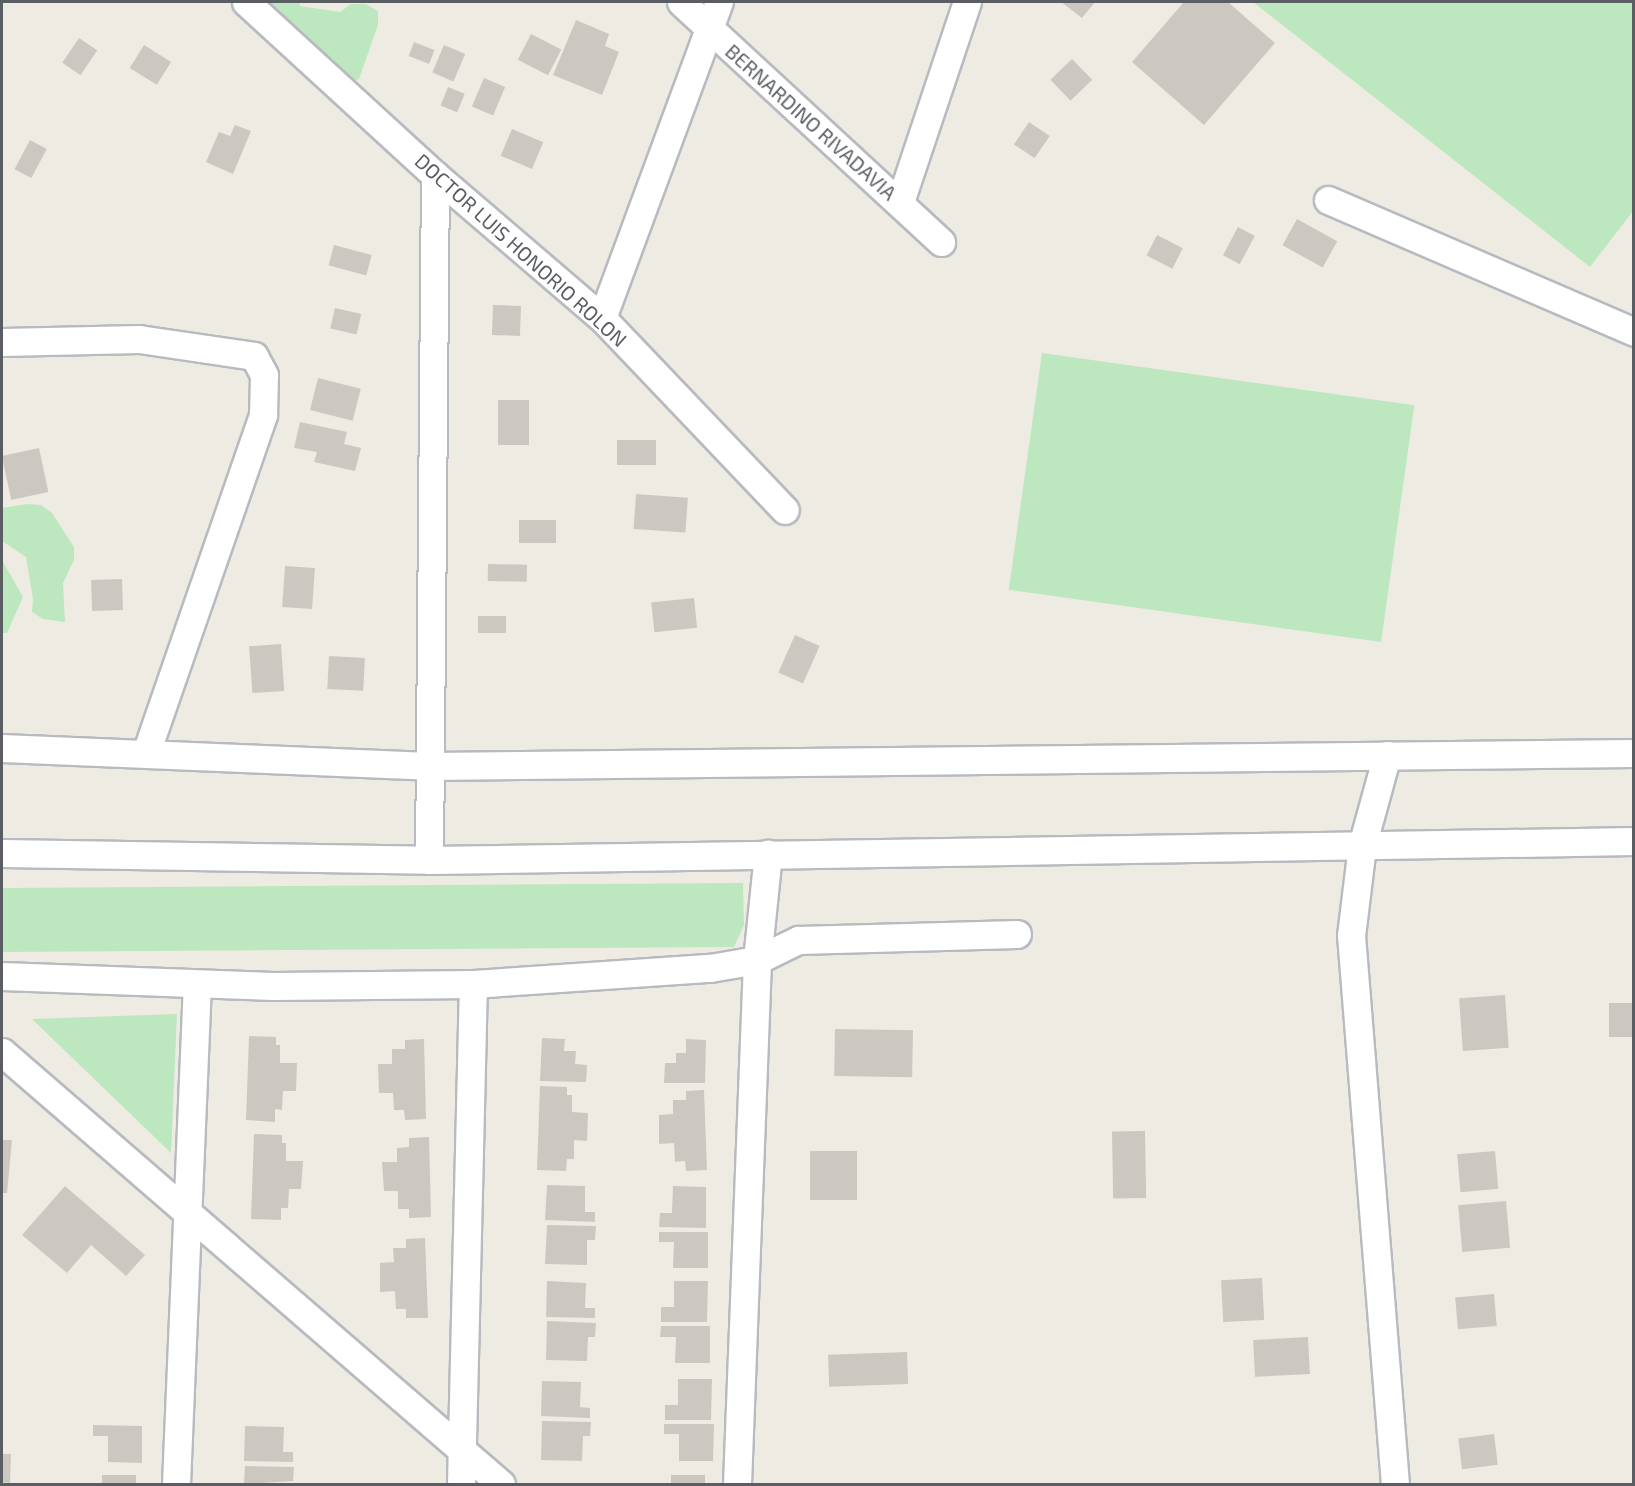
<!DOCTYPE html>
<html>
<head>
<meta charset="utf-8">
<style>
	body { margin:0 }
	#map { position:relative; width:1635px; height:1486px; overflow:hidden; background:#eeece2; font-family:"Exo 2",sans-serif }
	div>[style] { position:absolute }
	[style*='--x'] { left:calc(var(--x)*1px); top:calc(var(--y)*1px); width:calc(var(--w)*1px); rotate:calc(var(--a)*1deg) }
	.green>* { inset:0; background:#bde7be; transform-origin:0 0 }
	.building>* { inset:0; background:#cbc8c1; transform-origin:0 0 }
	.roads { filter:drop-shadow(2px 0 #b7babf) drop-shadow(-2px 0 #b7babf) drop-shadow(0 2px #b7babf) drop-shadow(0 -2px #b7babf) }
	.street>* { height:27px; margin:-13.5px; padding:0 13.5px; transform-origin:13.5px; border-radius:13.5px; background:#fff }
	span { translate:-50% -50%; white-space:nowrap; text-align:center; line-height:1.15; -webkit-text-stroke:4.5px #fff; paint-order:stroke }
	.street-label { font-size:20px; color:#5a5e63 }
	.frame { position:absolute; inset:0; border:3px solid #5a5e63; pointer-events:none }
</style>
</head>
<body>
<div id="map">
	<div class="green">
		<i style="clip-path:polygon(266px 2px,299px 2px,300px 6px,340px 12px,351px 4px,366px 4px,378px 11px,378px 25px,359px 79px,345px 84px,265px 13px)"></i>
		<i style="clip-path:polygon(1253px 2px,1633px 2px,1633px 211px,1590px 267px)"></i>
		<i style="left:1042px;top:353px;width:376px;height:239px;rotate:8deg"></i>
		<i style="clip-path:polygon(27px 504px,41px 505px,52px 513px,74px 547px,74px 560px,63px 583px,65px 622px,43px 619px,32px 612px,33px 599px,26px 557px,2px 541px,2px 508px)"></i>
		<i style="clip-path:polygon(2px 560px,23px 597px,7px 633px,2px 633px)"></i>
		<i style="clip-path:polygon(743px 883px,744px 925px,734px 947px,2px 952px,2px 888px)"></i>
		<i style="clip-path:polygon(177px 1014px,171px 1153px,32px 1019px)"></i>
	</div>
	<div class="building">
		<i style="clip-path:polygon(1061px 2px,1095px 2px,1082px 18px)"></i>
		<i style="clip-path:polygon(1184px 2px,1228px 2px,1275px 43px,1204px 125px,1132px 62px)"></i>
		<i style="clip-path:polygon(576px 20px,609px 34px,605px 46px,619px 52px,602px 95px,553px 75px)"></i>
		<i style="left:531px;top:34px;width:34px;height:29px;rotate:27deg"></i>
		<i style="left:79px;top:38px;width:22px;height:30px;rotate:34deg"></i>
		<i style="left:414px;top:42px;width:22px;height:15px;rotate:21deg"></i>
		<i style="left:144px;top:45px;width:32px;height:27px;rotate:32deg"></i>
		<i style="left:444px;top:45px;width:23px;height:30px;rotate:23deg"></i>
		<i style="left:1072px;top:59px;width:29px;height:30px;rotate:46deg"></i>
		<i style="left:484px;top:78px;width:23px;height:31px;rotate:23deg"></i>
		<i style="left:448px;top:87px;width:18px;height:20px;rotate:22deg"></i>
		<i style="left:1029px;top:122px;width:25px;height:27px;rotate:34deg"></i>
		<i style="clip-path:polygon(235px 125px,251px 131px,233px 174px,206px 162px,219px 132px,230px 136px)"></i>
		<i style="left:512px;top:129px;width:34px;height:29px;rotate:23deg"></i>
		<i style="left:30px;top:140px;width:19px;height:33px;rotate:28deg"></i>
		<i style="left:1297px;top:219px;width:46px;height:30px;rotate:29deg"></i>
		<i style="left:1238px;top:227px;width:19px;height:32px;rotate:28deg"></i>
		<i style="left:1157px;top:235px;width:29px;height:23px;rotate:27deg"></i>
		<i style="left:334px;top:245px;width:39px;height:21px;rotate:15deg"></i>
		<i style="left:493px;top:305px;width:28px;height:30px;rotate:2deg"></i>
		<i style="left:335px;top:308px;width:27px;height:21px;rotate:13deg"></i>
		<i style="left:318px;top:378px;width:44px;height:33px;rotate:14deg"></i>
		<i style="left:498px;top:400px;width:31px;height:45px"></i>
		<i style="clip-path:polygon(300px 422px,347px 432px,344px 444px,361px 448px,355px 471px,314px 462px,317px 452px,294px 448px)"></i>
		<i style="left:617px;top:440px;width:39px;height:25px"></i>
		<i style="left:39px;top:448px;width:45px;height:38px;rotate:78deg"></i>
		<i style="left:636px;top:494px;width:52px;height:35px;rotate:4deg"></i>
		<i style="left:556px;top:520px;width:23px;height:37px;rotate:90deg"></i>
		<i style="left:488px;top:564px;width:39px;height:17px;rotate:1deg"></i>
		<i style="left:285px;top:566px;width:30px;height:41px;rotate:4deg"></i>
		<i style="left:122px;top:579px;width:31px;height:31px;rotate:88deg"></i>
		<i style="left:694px;top:598px;width:30px;height:43px;rotate:84deg"></i>
		<i style="left:478px;top:616px;width:28px;height:17px"></i>
		<i style="left:795px;top:635px;width:27px;height:41px;rotate:24deg"></i>
		<i style="left:281px;top:644px;width:47px;height:32px;rotate:86deg"></i>
		<i style="left:329px;top:656px;width:36px;height:33px;rotate:3deg"></i>
		<i style="left:1505px;top:995px;width:53px;height:46px;rotate:86deg"></i>
		<i style="left:1609px;top:1003px;width:25px;height:34px"></i>
		<i style="left:835px;top:1029px;width:78px;height:47px;rotate:1deg"></i>
		<i style="clip-path:polygon(249px 1036px,276px 1037px,276px 1045px,280px 1045px,280px 1063px,297px 1063px,296px 1091px,283px 1091px,282px 1110px,275px 1109px,275px 1122px,246px 1120px)"></i>
		<i style="clip-path:polygon(542px 1038px,565px 1039px,564px 1051px,576px 1051px,575px 1064px,587px 1065px,586px 1082px,540px 1081px)"></i>
		<i style="clip-path:polygon(424px 1039px,426px 1119px,405px 1120px,404px 1110px,394px 1110px,393px 1093px,379px 1093px,378px 1064px,392px 1064px,392px 1049px,405px 1049px,405px 1040px)"></i>
		<i style="clip-path:polygon(686px 1039px,706px 1040px,705px 1083px,664px 1083px,665px 1063px,676px 1063px,676px 1053px,686px 1053px)"></i>
		<i style="clip-path:polygon(540px 1086px,567px 1087px,567px 1095px,572px 1095px,572px 1112px,588px 1113px,587px 1141px,574px 1140px,574px 1159px,567px 1159px,566px 1171px,537px 1170px)"></i>
		<i style="clip-path:polygon(704px 1090px,707px 1170px,686px 1171px,685px 1161px,675px 1162px,674px 1143px,659px 1144px,659px 1115px,673px 1114px,673px 1100px,686px 1100px,686px 1091px)"></i>
		<i style="left:1145px;top:1131px;width:67px;height:33px;rotate:89deg"></i>
		<i style="clip-path:polygon(254px 1134px,282px 1135px,282px 1143px,286px 1143px,286px 1161px,303px 1161px,301px 1189px,289px 1189px,288px 1208px,281px 1208px,281px 1220px,251px 1219px)"></i>
		<i style="clip-path:polygon(429px 1137px,431px 1217px,409px 1218px,409px 1209px,398px 1209px,398px 1191px,384px 1191px,382px 1162px,397px 1162px,397px 1148px,409px 1147px,409px 1138px)"></i>
		<i style="clip-path:polygon(2px 1140px,12px 1140px,7px 1193px,2px 1193px)"></i>
		<i style="left:810px;top:1151px;width:47px;height:49px"></i>
		<i style="left:1495px;top:1151px;width:38px;height:38px;rotate:85deg"></i>
		<i style="clip-path:polygon(547px 1185px,585px 1186px,585px 1212px,595px 1212px,595px 1222px,545px 1220px)"></i>
		<i style="clip-path:polygon(65px 1186px,145px 1255px,126px 1276px,91px 1245px,67px 1273px,22px 1235px)"></i>
		<i style="clip-path:polygon(673px 1186px,706px 1187px,706px 1228px,659px 1227px,660px 1213px,672px 1213px)"></i>
		<i style="left:1506px;top:1201px;width:47px;height:48px;rotate:85deg"></i>
		<i style="clip-path:polygon(547px 1225px,596px 1226px,595px 1240px,587px 1240px,587px 1265px,545px 1264px)"></i>
		<i style="clip-path:polygon(659px 1232px,708px 1232px,708px 1268px,673px 1268px,674px 1242px,659px 1242px)"></i>
		<i style="clip-path:polygon(425px 1238px,428px 1318px,406px 1318px,406px 1309px,396px 1309px,395px 1291px,380px 1292px,380px 1263px,394px 1262px,393px 1248px,406px 1248px,406px 1239px)"></i>
		<i style="left:1262px;top:1278px;width:42px;height:41px;rotate:87deg"></i>
		<i style="clip-path:polygon(547px 1281px,586px 1283px,585px 1308px,595px 1308px,595px 1318px,546px 1317px)"></i>
		<i style="clip-path:polygon(674px 1281px,708px 1281px,707px 1322px,661px 1322px,661px 1307px,674px 1307px)"></i>
		<i style="left:1494px;top:1294px;width:32px;height:39px;rotate:85deg"></i>
		<i style="clip-path:polygon(547px 1321px,596px 1323px,595px 1337px,588px 1337px,587px 1361px,546px 1360px)"></i>
		<i style="clip-path:polygon(661px 1326px,710px 1326px,710px 1363px,675px 1363px,676px 1337px,660px 1337px)"></i>
		<i style="left:1308px;top:1337px;width:37px;height:55px;rotate:87deg"></i>
		<i style="left:907px;top:1352px;width:32px;height:79px;rotate:88deg"></i>
		<i style="clip-path:polygon(678px 1379px,712px 1379px,711px 1420px,665px 1420px,665px 1405px,678px 1405px)"></i>
		<i style="clip-path:polygon(542px 1381px,581px 1382px,580px 1407px,590px 1408px,590px 1418px,541px 1416px)"></i>
		<i style="clip-path:polygon(542px 1421px,591px 1422px,590px 1436px,583px 1436px,582px 1461px,541px 1460px)"></i>
		<i style="clip-path:polygon(664px 1424px,714px 1424px,713px 1461px,679px 1461px,679px 1434px,664px 1434px)"></i>
		<i style="clip-path:polygon(93px 1425px,142px 1426px,142px 1463px,108px 1462px,108px 1436px,93px 1436px)"></i>
		<i style="clip-path:polygon(245px 1426px,284px 1427px,283px 1452px,293px 1452px,293px 1462px,244px 1461px)"></i>
		<i style="left:1494px;top:1434px;width:31px;height:36px;rotate:83deg"></i>
		<i style="clip-path:polygon(2px 1454px,11px 1454px,10px 1483px,2px 1482px)"></i>
		<i style="clip-path:polygon(245px 1466px,294px 1467px,293px 1481px,244px 1484px)"></i>
		<i style="left:102px;top:1475px;width:34px;height:9px"></i>
		<i style="left:671px;top:1475px;width:34px;height:9px"></i>
	</div>
	<div class="roads">
		<div class="street">
			<i style="--x:246;--y:2;--w:256;--a:42.5"></i>
			<i style="--x:435;--y:175;--w:220;--a:40.6"></i>
			<i style="--x:602;--y:318;--w:265;--a:46.4"></i>
			<i style="--x:681;--y:2;--w:354;--a:42.7"></i>
			<i style="--x:1328;--y:200;--w:333;--a:23.3"></i>
			<i style="--x:900;--y:202;--w:211;--a:-71.5"></i>
			<i style="--x:602;--y:318;--w:337;--a:-69.7"></i>
			<i style="--x:2;--y:342;--w:137;--a:-1.3"></i>
			<i style="--x:139;--y:339;--w:116;--a:8.4"></i>
			<i style="--x:254;--y:356;--w:21;--a:62"></i>
			<i style="--x:264;--y:375;--w:40;--a:91.4"></i>
			<i style="--x:263;--y:415;--w:357;--a:109.1"></i>
			<i style="--x:2;--y:748;--w:427;--a:2.4"></i>
			<i style="--x:429;--y:766;--w:1205;--a:-0.62"></i>
			<i style="--x:1387;--y:755;--w:94;--a:105.4"></i>
			<i style="--x:1362;--y:846;--w:90;--a:97"></i>
			<i style="--x:1351;--y:935;--w:551;--a:85.42"></i>
			<i style="--x:2;--y:853;--w:427;--a:0.9"></i>
			<i style="--x:429;--y:860;--w:1205;--a:-0.9"></i>
			<i style="--x:429;--y:860;--w:685;--a:-89.5"></i>
			<i style="--x:2;--y:976;--w:271;--a:2.1"></i>
			<i style="--x:273;--y:986;--w:200;--a:-0.6"></i>
			<i style="--x:473;--y:984;--w:238;--a:-3.9"></i>
			<i style="--x:710;--y:968;--w:48;--a:-9.7"></i>
			<i style="--x:757;--y:960;--w:46;--a:-26"></i>
			<i style="--x:798;--y:940;--w:219;--a:-1.6"></i>
			<i style="--x:2;--y:1052;--w:660;--a:40.88"></i>
			<i style="--x:176;--y:1484;--w:499;--a:-87.6"></i>
			<i style="--x:461;--y:1484;--w:500;--a:-88.63"></i>
			<i style="--x:737;--y:1484;--w:524;--a:-87.81"></i>
			<i style="--x:757;--y:960;--w:107;--a:-84.1"></i>
		</div>
	</div>
	<div class="street-label">
		<span style="left:811px;top:122px;rotate:42deg">BERNARDINO RIVADAVIA</span>
		<span style="left:521px;top:250px;rotate:42deg">DOCTOR LUIS HONORIO ROLON</span>
	</div>
	<div class="frame"></div>
</div>
</body>
</html>
